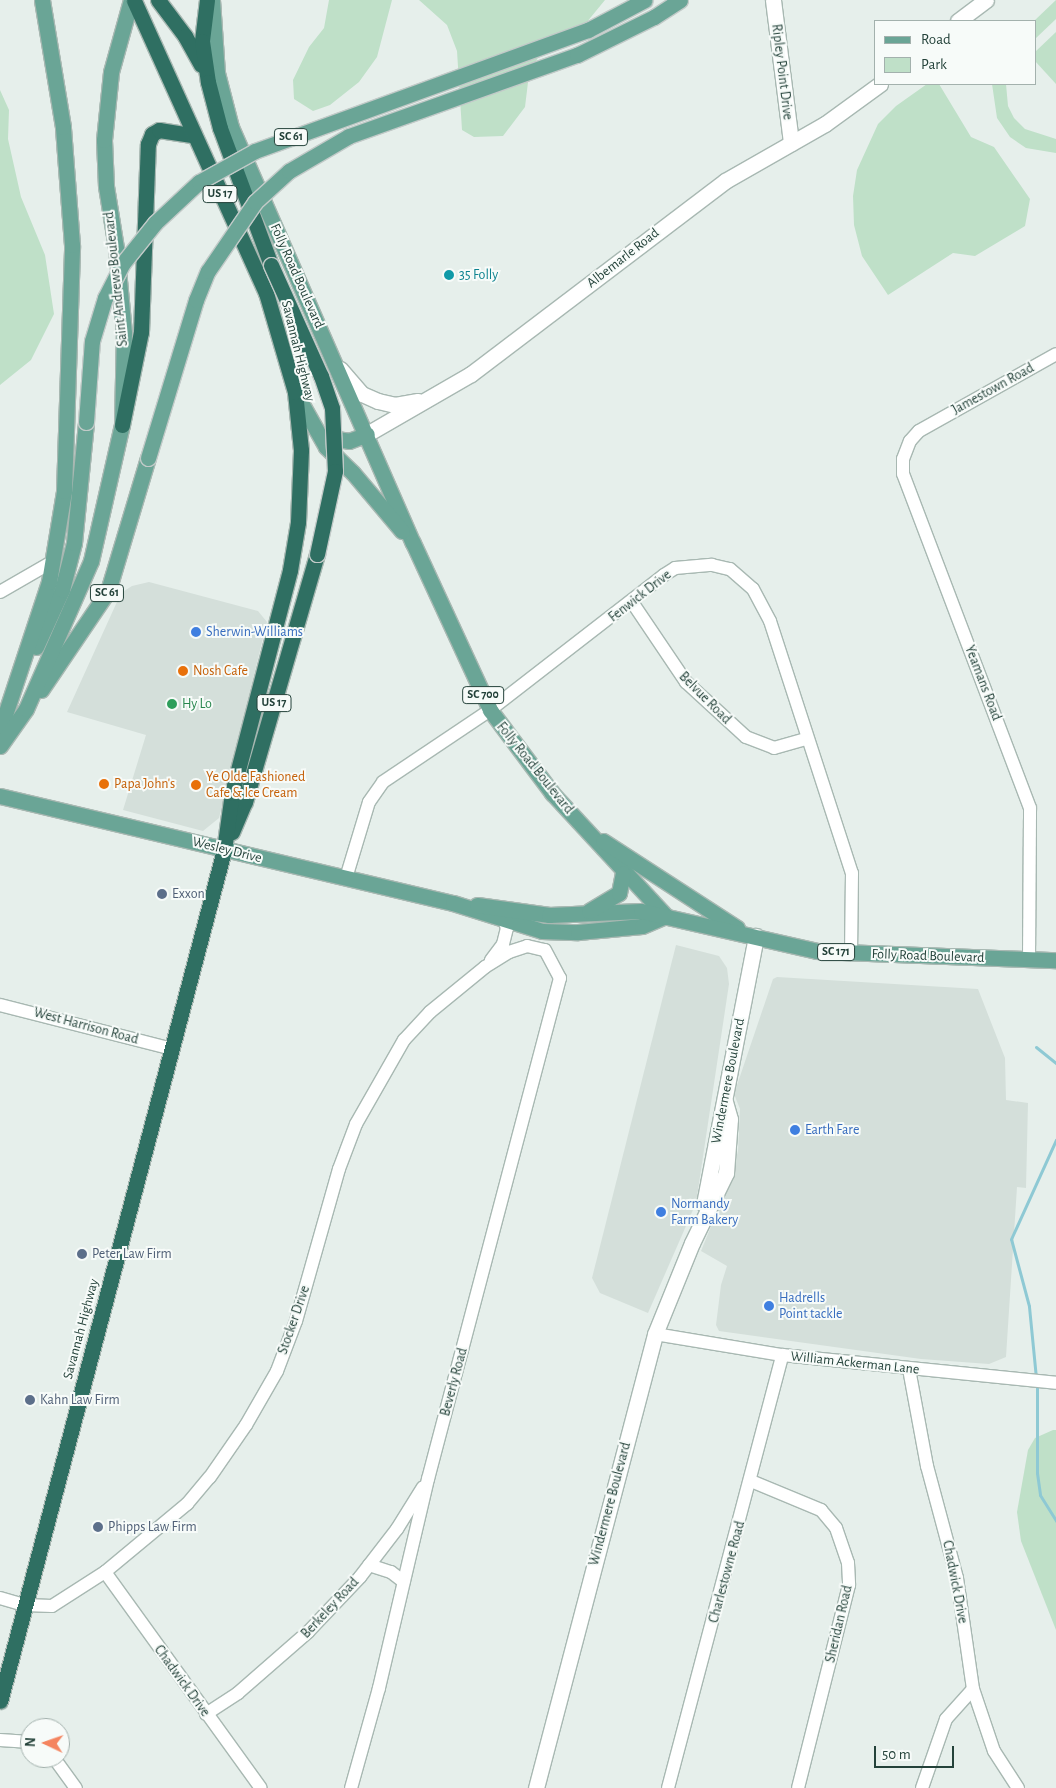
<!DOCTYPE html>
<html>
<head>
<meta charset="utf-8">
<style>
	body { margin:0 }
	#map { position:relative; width:1056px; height:1788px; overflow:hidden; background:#e6efeb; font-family:"Alegreya Sans",sans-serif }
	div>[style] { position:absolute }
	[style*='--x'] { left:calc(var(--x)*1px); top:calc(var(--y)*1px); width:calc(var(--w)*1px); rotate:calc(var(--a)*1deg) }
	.built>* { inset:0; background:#d4dfda }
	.green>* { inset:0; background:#bfe0c8 }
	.stream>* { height:3px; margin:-1.5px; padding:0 1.5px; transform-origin:1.5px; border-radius:1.5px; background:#8ec9d4 }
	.roads { filter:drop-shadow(1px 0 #a8b8b2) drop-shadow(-1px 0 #a8b8b2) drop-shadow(0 1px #a8b8b2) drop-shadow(0 -1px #a8b8b2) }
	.street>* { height:12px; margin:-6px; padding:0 6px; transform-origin:6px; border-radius:6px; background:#fff }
	.secondary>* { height:15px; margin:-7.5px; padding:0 7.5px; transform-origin:7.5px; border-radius:7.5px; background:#fff }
	.primary>* { height:15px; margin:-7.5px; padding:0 7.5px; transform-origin:7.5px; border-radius:7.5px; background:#6aa596 }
	.highway>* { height:15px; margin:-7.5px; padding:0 7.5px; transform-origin:7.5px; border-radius:7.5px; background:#2f6f62 }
	.bridges { filter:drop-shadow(1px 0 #c2cac8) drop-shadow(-1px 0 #c2cac8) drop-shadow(0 1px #c2cac8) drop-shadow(0 -1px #c2cac8) }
	.primary-bridge>* { height:15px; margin:-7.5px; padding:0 7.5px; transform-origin:7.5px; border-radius:7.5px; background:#6aa596 }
	.highway-bridge>* { height:15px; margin:-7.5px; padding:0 7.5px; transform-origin:7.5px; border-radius:7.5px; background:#2f6f62 }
	.dots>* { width:14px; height:14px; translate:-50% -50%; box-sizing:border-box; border:2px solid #f7fbf9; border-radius:50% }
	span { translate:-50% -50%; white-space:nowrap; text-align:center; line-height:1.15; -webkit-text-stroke:4px #f7fbf9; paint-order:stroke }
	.shield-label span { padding:1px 4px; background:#f7fbf9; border:1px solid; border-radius:4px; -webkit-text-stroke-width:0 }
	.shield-label { font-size:12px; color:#24423a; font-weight:700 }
	.street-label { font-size:14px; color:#24423a }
	.culture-label { font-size:14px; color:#0d838f }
	.left { translate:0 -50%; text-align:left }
	.shop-label { font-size:14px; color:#366cbe }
	.food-label { font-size:14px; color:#c56008 }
	.leisure-label { font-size:14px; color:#27864d }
	.service-label { font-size:14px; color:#4e5e75 }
	.legend { position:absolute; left:874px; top:20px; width:162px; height:65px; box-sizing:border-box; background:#f7fbf9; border:1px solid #a3b1ad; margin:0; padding:6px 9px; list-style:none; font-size:15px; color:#24423a }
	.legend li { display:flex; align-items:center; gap:10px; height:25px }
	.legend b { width:25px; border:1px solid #a3b1ad }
	.north { position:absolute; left:20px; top:1718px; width:50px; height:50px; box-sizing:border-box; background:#f7fbf9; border:1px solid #a3b1ad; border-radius:50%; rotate:273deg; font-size:14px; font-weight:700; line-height:20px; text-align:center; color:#24423a }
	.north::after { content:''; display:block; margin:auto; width:18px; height:22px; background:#f4845f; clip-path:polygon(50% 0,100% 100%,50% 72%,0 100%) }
	.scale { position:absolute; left:874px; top:1746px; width:80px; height:22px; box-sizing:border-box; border:2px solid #24423a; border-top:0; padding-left:6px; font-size:15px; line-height:18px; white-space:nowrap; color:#24423a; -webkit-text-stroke:4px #f7fbf9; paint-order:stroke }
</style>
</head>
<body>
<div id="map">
	<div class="built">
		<i style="clip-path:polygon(149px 582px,258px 611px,267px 622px,219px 818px,203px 831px,123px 810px,146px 735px,67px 712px,121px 593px,132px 586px)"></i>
		<i style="clip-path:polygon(676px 945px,719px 956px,727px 968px,729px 984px,696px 1203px,648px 1313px,600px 1293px,592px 1278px)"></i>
		<i style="clip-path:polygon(777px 977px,978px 989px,1005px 1058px,1006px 1100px,1028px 1103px,1026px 1188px,1017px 1187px,1006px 1357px,989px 1364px,921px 1359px,719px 1331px,716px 1325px,721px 1285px,727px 1266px,701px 1251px,732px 1175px,738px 1151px,740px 1109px,734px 1094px,773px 979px)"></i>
	</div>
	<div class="green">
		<i style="clip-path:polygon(329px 0,392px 0,377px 57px,359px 82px,330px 105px,313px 111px,294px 99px,293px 80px,309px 47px,324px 28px)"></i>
		<i style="clip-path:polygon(419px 0,605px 0,582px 28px,540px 54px,529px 74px,525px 107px,503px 136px,474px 137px,462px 130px,457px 51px,447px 25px)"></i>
		<i style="clip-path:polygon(1056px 0,1056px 19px,1035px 39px,1034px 21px)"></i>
		<i style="clip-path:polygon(1056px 32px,1056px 84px,1035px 61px,1035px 52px)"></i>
		<i style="clip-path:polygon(927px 84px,939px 84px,971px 137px,994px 147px,1030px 199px,1025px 226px,975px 256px,953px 253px,888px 295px,862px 256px,854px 225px,853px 196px,857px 170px,878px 124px,896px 106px)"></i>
		<i style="clip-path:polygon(992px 84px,1006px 84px,1008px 106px,1014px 118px,1025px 129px,1056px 139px,1056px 153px,1026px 148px,1010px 137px,997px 118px)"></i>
		<i style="clip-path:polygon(0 90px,9px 110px,8px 139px,21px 197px,45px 255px,54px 314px,31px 360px,0 385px)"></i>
		<i style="clip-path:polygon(1053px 1430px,1056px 1430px,1056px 1630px,1021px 1541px,1017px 1512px,1028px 1450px,1035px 1438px)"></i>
	</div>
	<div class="stream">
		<i style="--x:1036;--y:1047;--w:26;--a:39"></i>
		<i style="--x:1036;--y:1378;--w:72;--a:-95.6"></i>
		<i style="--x:1029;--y:1306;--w:69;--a:-105"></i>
		<i style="--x:1011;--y:1239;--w:109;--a:-65.6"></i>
		<i style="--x:1037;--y:1384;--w:89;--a:90"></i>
		<i style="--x:1037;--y:1473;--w:22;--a:82"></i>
		<i style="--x:1040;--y:1495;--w:31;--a:58"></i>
	</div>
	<div class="roads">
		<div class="street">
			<i style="--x:0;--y:592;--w:60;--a:-30"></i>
			<i style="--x:632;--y:602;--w:97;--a:56"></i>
			<i style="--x:686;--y:682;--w:81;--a:42.5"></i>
			<i style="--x:746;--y:737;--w:30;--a:21"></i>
			<i style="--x:774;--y:748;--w:33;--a:-16"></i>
			<i style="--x:346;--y:878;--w:79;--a:-73.2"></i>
			<i style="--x:369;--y:802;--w:24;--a:-55"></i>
			<i style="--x:383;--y:782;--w:129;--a:-33.9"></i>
			<i style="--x:490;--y:710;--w:220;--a:-37.8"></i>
			<i style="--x:664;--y:575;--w:13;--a:-32"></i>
			<i style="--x:675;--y:568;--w:37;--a:-5"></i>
			<i style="--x:712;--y:565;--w:18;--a:13"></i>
			<i style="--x:730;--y:569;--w:30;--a:41"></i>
			<i style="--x:753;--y:589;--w:36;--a:62"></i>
			<i style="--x:770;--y:621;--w:265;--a:72"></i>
			<i style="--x:852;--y:873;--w:80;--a:90.7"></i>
			<i style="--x:1029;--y:959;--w:151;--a:-89.6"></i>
			<i style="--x:1030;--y:808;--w:357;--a:-110.8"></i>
			<i style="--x:903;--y:474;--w:15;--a:-90"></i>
			<i style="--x:903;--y:459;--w:19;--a:-69"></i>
			<i style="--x:910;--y:441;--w:13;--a:-48"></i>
			<i style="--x:919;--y:431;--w:157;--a:-29.3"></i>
			<i style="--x:491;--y:960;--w:20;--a:-53"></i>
			<i style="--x:503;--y:944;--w:16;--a:-76"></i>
			<i style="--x:507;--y:928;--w:9;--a:-111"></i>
			<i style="--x:0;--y:1005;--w:178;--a:14.3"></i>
			<i style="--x:655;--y:1334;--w:129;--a:9.4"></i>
			<i style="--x:782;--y:1355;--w:275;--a:5.8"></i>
			<i style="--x:909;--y:1369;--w:99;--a:79.5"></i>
			<i style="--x:927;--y:1466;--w:116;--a:75"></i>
			<i style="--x:957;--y:1578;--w:112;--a:81.8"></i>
			<i style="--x:973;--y:1689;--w:65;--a:71.3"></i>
			<i style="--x:994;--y:1751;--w:44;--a:57"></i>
			<i style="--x:751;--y:1481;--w:76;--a:22.5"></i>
			<i style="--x:821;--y:1510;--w:23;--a:50"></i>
			<i style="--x:836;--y:1528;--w:37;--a:71"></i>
			<i style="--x:848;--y:1563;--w:22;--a:87"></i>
			<i style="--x:849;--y:1585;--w:209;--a:104.1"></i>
			<i style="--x:369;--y:1565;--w:23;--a:18"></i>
			<i style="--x:391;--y:1572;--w:16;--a:38"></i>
			<i style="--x:105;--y:1572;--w:266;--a:54.2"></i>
			<i style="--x:0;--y:1598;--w:26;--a:16"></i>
			<i style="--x:25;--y:1605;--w:27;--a:2"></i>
			<i style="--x:52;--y:1606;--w:63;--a:-32.7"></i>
			<i style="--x:105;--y:1572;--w:107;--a:-39.7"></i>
			<i style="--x:187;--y:1504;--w:35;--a:-50"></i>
			<i style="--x:210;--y:1477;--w:63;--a:-55.3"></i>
			<i style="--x:246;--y:1425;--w:62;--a:-60.1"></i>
			<i style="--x:277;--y:1371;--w:53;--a:-69.2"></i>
			<i style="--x:296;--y:1321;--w:158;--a:-74.2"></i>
			<i style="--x:339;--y:1169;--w:48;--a:-69.3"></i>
			<i style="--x:356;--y:1124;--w:97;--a:-60.3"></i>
			<i style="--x:404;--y:1040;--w:38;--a:-47"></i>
			<i style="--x:430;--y:1012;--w:71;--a:-39.3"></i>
			<i style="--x:485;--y:967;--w:28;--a:-32"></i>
			<i style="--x:509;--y:952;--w:19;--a:-18"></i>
			<i style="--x:527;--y:946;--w:18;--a:13"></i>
			<i style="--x:545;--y:950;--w:32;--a:62"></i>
			<i style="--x:560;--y:978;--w:518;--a:104.76"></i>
			<i style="--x:428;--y:1479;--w:215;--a:103.2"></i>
			<i style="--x:379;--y:1688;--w:104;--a:105.6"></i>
			<i style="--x:206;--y:1714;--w:38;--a:-33"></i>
			<i style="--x:238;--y:1693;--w:93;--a:-41.1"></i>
			<i style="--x:308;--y:1632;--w:76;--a:-46.6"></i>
			<i style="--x:360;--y:1577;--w:61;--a:-52.4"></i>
			<i style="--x:397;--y:1529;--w:49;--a:-58.2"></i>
			<i style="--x:0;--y:1740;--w:30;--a:4"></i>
			<i style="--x:54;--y:1758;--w:37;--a:54"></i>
			<i style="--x:668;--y:1788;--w:448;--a:-75.2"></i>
			<i style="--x:922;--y:1788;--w:73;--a:-70.8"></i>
			<i style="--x:946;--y:1719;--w:40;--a:-48"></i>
		</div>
		<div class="secondary">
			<i style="--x:773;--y:0;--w:144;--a:82.8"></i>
			<i style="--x:958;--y:21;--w:35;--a:-37"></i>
			<i style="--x:340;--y:369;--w:33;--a:49"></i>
			<i style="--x:362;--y:394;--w:17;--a:24"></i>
			<i style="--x:378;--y:401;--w:17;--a:13"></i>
			<i style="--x:395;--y:405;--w:23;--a:-10"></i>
			<i style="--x:367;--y:434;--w:120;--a:-30"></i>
			<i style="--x:471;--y:374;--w:319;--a:-37.2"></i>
			<i style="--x:725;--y:181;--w:115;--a:-29.7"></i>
			<i style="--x:825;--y:124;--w:68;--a:-36"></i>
			<i style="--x:704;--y:1204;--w:273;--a:-79"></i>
			<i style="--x:536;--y:1788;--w:469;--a:-75.3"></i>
			<i style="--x:655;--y:1334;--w:98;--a:-67.9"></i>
			<i style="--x:692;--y:1243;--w:78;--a:-64.1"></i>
			<i style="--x:726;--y:1173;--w:54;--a:-85.8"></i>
			<i style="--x:730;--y:1119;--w:19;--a:-106"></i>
		</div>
		<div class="primary">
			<i style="--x:212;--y:0;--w:73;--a:86.1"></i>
			<i style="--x:217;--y:73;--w:56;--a:75.5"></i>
			<i style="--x:231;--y:127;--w:454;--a:66.4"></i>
			<i style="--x:413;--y:543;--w:184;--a:65.2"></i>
			<i style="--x:490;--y:710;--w:104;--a:53.2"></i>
			<i style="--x:552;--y:793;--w:168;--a:47.2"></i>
			<i style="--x:295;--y:392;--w:63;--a:60.6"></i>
			<i style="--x:326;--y:447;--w:37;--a:44"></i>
			<i style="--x:353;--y:473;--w:76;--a:49.8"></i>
			<i style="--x:322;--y:437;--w:27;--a:8"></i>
			<i style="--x:349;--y:441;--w:19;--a:-21"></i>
			<i style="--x:36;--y:647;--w:63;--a:-65.5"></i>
			<i style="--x:62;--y:590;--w:49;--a:-75.7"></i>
			<i style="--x:74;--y:543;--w:122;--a:-84.3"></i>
			<i style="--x:41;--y:690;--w:120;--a:-55.9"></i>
			<i style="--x:108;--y:591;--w:139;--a:-73.3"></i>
			<i style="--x:0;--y:730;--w:156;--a:-71.7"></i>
			<i style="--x:49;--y:582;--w:92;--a:-80.6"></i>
			<i style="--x:64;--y:491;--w:246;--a:-88.1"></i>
			<i style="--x:72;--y:245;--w:118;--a:-94.4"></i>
			<i style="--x:63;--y:127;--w:129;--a:-99.4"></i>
			<i style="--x:0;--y:746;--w:45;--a:-54.9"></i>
			<i style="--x:26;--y:709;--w:162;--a:-66.3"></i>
			<i style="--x:91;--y:561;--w:139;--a:-77.2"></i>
			<i style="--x:122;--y:425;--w:92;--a:-88.8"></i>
			<i style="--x:124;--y:333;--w:85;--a:-95.4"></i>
			<i style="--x:116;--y:248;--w:63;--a:-99.2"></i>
			<i style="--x:106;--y:186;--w:46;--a:-92.5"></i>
			<i style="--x:104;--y:140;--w:68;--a:-84.1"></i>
			<i style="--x:111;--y:72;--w:75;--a:-74.5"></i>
			<i style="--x:0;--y:796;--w:465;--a:13.3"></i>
			<i style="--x:453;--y:903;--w:93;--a:17.5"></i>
			<i style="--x:542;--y:931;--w:36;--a:2"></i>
			<i style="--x:578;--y:932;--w:64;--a:-5.4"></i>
			<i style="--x:642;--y:926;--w:26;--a:-23"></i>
			<i style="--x:603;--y:841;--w:160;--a:33"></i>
			<i style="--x:477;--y:905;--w:73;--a:7.9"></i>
			<i style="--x:549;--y:915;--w:92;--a:-2.5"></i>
			<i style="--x:641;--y:911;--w:180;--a:12.8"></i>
			<i style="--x:817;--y:951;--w:239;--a:2.2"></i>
			<i style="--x:589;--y:911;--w:35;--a:-31"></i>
			<i style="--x:619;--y:893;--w:20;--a:-79"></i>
		</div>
		<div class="highway">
			<i style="--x:158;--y:0;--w:45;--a:53.1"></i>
			<i style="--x:185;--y:36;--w:33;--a:61"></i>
			<i style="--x:207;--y:0;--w:41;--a:97"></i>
			<i style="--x:202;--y:41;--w:41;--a:81.7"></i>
			<i style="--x:208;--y:82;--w:48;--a:75.4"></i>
			<i style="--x:220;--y:128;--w:146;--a:69.6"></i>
			<i style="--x:122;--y:425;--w:95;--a:-78.5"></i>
			<i style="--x:141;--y:332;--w:188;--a:-87.9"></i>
			<i style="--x:148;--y:144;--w:11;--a:-68"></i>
			<i style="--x:152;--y:134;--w:8;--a:-30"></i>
			<i style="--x:159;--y:130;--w:33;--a:9"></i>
			<i style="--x:232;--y:832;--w:33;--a:-67"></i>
			<i style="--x:245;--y:802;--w:258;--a:-73.8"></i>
			<i style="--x:0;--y:1701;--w:880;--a:-75.25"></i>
			<i style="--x:224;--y:850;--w:58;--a:-82"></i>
			<i style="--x:232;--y:793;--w:230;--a:-75.4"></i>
			<i style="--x:290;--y:570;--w:49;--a:-80.5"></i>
			<i style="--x:298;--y:522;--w:72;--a:-87.6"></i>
			<i style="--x:301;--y:450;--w:58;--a:-95.9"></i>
			<i style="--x:295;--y:392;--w:103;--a:-106.3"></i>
			<i style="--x:266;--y:293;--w:321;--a:-114.3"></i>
		</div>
	</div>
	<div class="bridges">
		<div class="primary-bridge">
			<i style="--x:86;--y:422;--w:81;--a:-85.8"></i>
			<i style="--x:92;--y:341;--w:45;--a:-73.2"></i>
			<i style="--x:105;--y:298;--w:39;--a:-63"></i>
			<i style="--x:123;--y:263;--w:51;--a:-51.3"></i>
			<i style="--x:155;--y:223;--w:60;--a:-43"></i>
			<i style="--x:199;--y:182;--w:64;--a:-29"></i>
			<i style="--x:255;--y:151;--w:354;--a:-20"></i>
			<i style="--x:588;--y:30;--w:64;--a:-27.8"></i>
			<i style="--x:148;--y:458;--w:165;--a:-73.1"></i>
			<i style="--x:196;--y:300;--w:31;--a:-68"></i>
			<i style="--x:208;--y:271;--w:83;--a:-55.7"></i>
			<i style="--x:255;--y:202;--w:46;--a:-42.4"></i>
			<i style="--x:289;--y:171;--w:69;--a:-30.3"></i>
			<i style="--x:349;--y:136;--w:242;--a:-19.6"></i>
			<i style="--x:577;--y:55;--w:86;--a:-26.3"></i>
			<i style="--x:654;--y:17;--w:31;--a:-33"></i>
		</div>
		<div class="highway-bridge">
			<i style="--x:271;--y:265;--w:122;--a:65.8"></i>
			<i style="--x:321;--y:376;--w:34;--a:71"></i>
			<i style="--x:332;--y:408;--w:63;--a:87.3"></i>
			<i style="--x:335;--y:471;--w:85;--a:102.2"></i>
		</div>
	</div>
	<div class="dots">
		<i style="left:449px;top:275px;background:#0f9aa8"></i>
		<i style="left:196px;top:632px;background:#3f7fe0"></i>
		<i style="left:183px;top:671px;background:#e8710a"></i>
		<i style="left:172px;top:704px;background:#2e9e5b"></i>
		<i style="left:104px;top:784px;background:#e8710a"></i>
		<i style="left:196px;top:785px;background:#e8710a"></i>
		<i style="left:162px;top:894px;background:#5c6f8a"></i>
		<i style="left:795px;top:1130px;background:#3f7fe0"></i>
		<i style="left:661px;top:1212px;background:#3f7fe0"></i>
		<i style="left:82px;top:1254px;background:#5c6f8a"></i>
		<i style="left:769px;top:1306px;background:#3f7fe0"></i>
		<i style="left:30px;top:1400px;background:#5c6f8a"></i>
		<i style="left:98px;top:1527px;background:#5c6f8a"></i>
	</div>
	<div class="shield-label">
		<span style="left:291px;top:137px">SC 61</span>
		<span style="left:220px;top:194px">US 17</span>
		<span style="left:107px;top:593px">SC 61</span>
		<span style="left:483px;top:695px">SC 700</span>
		<span style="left:274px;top:703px">US 17</span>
		<span style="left:836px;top:952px">SC 171</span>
	</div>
	<div class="street-label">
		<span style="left:782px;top:72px;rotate:83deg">Ripley Point Drive</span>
		<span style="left:623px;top:258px;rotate:-38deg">Albemarle Road</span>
		<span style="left:297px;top:276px;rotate:66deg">Folly Road Boulevard</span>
		<span style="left:116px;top:279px;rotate:-96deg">Saint Andrews Boulevard</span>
		<span style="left:298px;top:351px;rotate:76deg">Savannah Highway</span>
		<span style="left:993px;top:389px;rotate:-29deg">Jamestown Road</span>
		<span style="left:640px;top:596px;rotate:-38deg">Fenwick Drive</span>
		<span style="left:983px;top:683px;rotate:69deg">Yeamans Road</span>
		<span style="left:705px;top:698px;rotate:45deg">Belvue Road</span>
		<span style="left:535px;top:768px;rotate:51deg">Folly Road Boulevard</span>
		<span style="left:227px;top:850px;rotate:14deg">Wesley Drive</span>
		<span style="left:928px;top:956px;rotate:2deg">Folly Road Boulevard</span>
		<span style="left:86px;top:1026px;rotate:15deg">West Harrison Road</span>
		<span style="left:728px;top:1081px;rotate:-79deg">Windermere Boulevard</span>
		<span style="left:294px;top:1320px;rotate:-71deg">Stocker Drive</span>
		<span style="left:81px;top:1329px;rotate:-75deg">Savannah Highway</span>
		<span style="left:855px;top:1363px;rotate:6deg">William Ackerman Lane</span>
		<span style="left:454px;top:1382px;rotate:-75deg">Beverly Road</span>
		<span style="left:610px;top:1504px;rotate:-75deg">Windermere Boulevard</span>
		<span style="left:727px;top:1572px;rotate:-75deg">Charlestowne Road</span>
		<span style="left:955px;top:1582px;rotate:79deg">Chadwick Drive</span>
		<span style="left:330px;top:1608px;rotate:-47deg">Berkeley Road</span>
		<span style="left:839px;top:1624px;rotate:-77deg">Sheridan Road</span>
		<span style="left:182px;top:1681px;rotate:54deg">Chadwick Drive</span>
	</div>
	<div class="culture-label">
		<span class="left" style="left:459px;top:275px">35 Folly</span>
	</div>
	<div class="shop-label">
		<span class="left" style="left:206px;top:632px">Sherwin-Williams</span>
		<span class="left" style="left:805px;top:1130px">Earth Fare</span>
		<span class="left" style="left:671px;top:1212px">Normandy<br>Farm Bakery</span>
		<span class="left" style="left:779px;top:1306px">Hadrells<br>Point tackle</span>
	</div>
	<div class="food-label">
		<span class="left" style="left:193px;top:671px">Nosh Cafe</span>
		<span class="left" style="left:206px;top:785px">Ye Olde Fashioned<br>Cafe &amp; Ice Cream</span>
		<span class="left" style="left:114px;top:784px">Papa John's</span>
	</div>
	<div class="leisure-label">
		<span class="left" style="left:182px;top:704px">Hy Lo</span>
	</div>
	<div class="service-label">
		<span class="left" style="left:172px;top:894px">Exxon</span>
		<span class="left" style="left:92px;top:1254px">Peter Law Firm</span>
		<span class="left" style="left:40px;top:1400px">Kahn Law Firm</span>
		<span class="left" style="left:108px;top:1527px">Phipps Law Firm</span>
	</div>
	<ul class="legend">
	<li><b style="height:6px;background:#6aa596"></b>Road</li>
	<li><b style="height:14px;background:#bfe0c8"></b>Park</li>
	</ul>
	<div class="north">N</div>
	<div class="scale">50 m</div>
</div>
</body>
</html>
